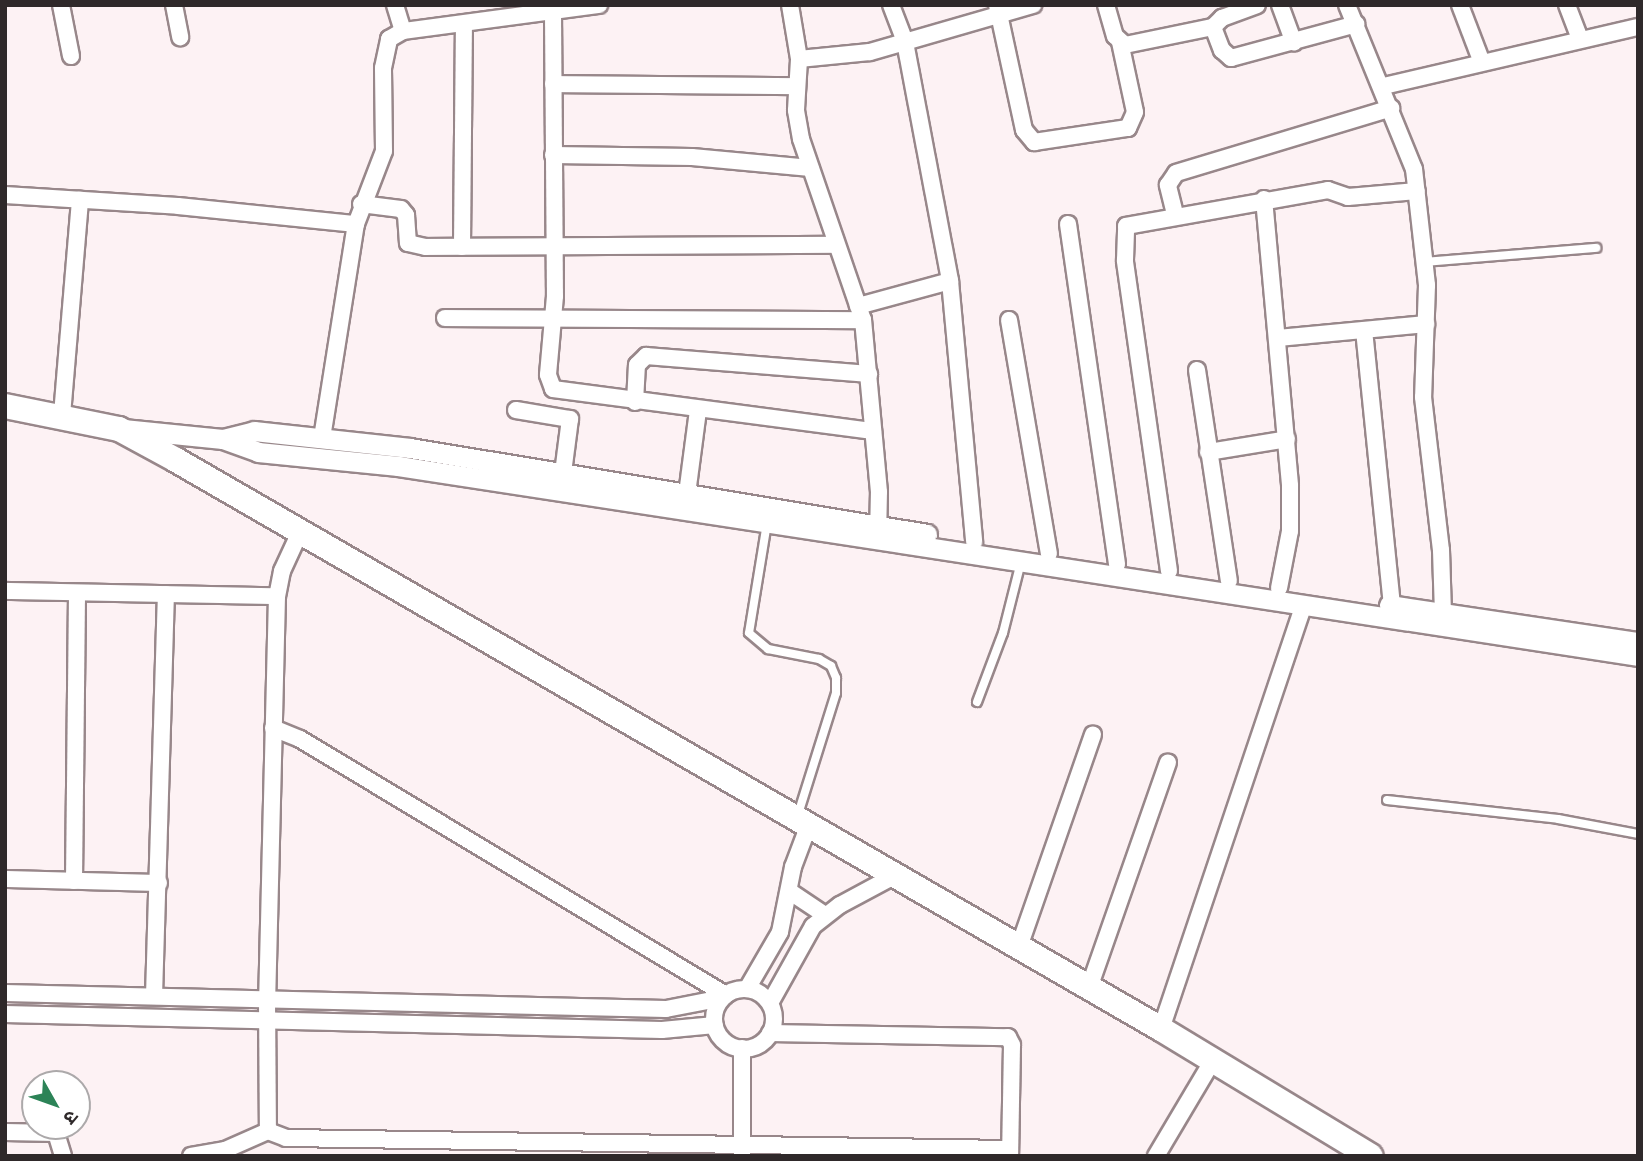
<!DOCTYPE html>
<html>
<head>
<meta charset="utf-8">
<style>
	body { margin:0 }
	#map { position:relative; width:1643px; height:1161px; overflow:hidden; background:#fdf2f4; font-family:"Crimson Pro","Noto Sans Devanagari",serif }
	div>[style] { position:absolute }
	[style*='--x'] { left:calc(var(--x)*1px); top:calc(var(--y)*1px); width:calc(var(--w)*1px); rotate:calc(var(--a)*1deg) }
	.roads { filter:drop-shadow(2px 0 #98878a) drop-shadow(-2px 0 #98878a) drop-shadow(0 2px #98878a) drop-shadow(0 -2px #98878a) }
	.service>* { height:8px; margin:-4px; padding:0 4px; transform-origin:4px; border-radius:4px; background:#fff }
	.minor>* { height:16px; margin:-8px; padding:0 8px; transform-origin:8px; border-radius:8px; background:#fff }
	.minor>.ring { margin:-8px; padding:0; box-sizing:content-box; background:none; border:16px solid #fff; border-radius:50% }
	.tertiary>* { height:19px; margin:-9.5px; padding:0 9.5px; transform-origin:9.5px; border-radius:9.5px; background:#fff }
	.primary>* { height:24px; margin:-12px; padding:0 12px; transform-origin:12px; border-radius:12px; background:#fff }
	span { translate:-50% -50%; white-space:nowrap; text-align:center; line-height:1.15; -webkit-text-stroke:5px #fff; paint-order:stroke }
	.frame { position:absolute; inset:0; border:7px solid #2f292a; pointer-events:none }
	.north { position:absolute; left:21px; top:1070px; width:70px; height:70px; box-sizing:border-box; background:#fff; border:2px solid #aca9aa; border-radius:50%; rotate:130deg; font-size:19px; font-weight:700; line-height:28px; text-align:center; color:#2f292a }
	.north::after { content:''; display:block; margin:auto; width:24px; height:32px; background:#2c8357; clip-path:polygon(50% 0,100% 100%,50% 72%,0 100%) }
</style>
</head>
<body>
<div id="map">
	<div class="roads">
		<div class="service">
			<i style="--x:1425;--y:262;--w:172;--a:-4.7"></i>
			<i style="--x:767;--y:523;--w:111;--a:99.3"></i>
			<i style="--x:749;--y:633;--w:25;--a:40"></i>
			<i style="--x:768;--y:649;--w:52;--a:11.1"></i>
			<i style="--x:819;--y:659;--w:14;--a:30"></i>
			<i style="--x:831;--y:666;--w:13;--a:67"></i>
			<i style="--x:836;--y:678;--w:15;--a:90"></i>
			<i style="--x:836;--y:693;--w:127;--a:107.4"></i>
			<i style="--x:977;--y:702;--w:74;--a:-69.4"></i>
			<i style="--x:1003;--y:633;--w:73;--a:-75.8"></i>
			<i style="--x:1387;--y:800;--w:172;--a:6.3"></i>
			<i style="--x:1558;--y:819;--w:81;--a:10.6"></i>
		</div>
		<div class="minor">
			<i style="--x:61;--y:5;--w:52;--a:78.9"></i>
			<i style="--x:174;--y:5;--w:33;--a:79"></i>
			<i style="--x:395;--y:5;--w:27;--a:73"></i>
			<i style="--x:790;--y:5;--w:55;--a:80.5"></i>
			<i style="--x:891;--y:5;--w:40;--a:69"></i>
			<i style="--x:905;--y:42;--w:243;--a:79.3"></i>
			<i style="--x:950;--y:281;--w:262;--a:84.7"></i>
			<i style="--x:997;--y:5;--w:128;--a:77.8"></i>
			<i style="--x:1024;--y:130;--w:16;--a:50"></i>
			<i style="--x:1034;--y:142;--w:95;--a:-8.5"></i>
			<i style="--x:1128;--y:128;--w:17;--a:-66"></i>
			<i style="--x:1135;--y:112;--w:72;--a:-102.1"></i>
			<i style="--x:1106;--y:5;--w:32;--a:74"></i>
			<i style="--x:1115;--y:36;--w:13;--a:42"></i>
			<i style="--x:1125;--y:45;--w:90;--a:-11.6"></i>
			<i style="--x:1213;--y:27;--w:25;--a:69"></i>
			<i style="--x:1222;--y:50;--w:12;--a:42"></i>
			<i style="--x:1231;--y:58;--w:130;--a:-15.2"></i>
			<i style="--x:1280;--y:5;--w:40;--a:69.8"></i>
			<i style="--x:1347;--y:5;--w:177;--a:67.8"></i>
			<i style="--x:1414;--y:169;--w:117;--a:83.6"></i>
			<i style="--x:1427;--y:285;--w:112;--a:92"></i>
			<i style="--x:1423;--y:397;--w:154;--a:83.3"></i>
			<i style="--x:1441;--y:550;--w:63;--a:88.2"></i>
			<i style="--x:1460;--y:5;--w:59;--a:69.1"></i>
			<i style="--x:1567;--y:5;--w:36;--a:69"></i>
			<i style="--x:553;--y:13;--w:283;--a:89.6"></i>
			<i style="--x:555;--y:296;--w:79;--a:95.1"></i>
			<i style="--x:548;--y:375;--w:15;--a:70"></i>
			<i style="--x:553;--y:389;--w:323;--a:7.5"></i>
			<i style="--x:1213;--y:27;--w:13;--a:-45"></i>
			<i style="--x:1222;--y:18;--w:37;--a:-20"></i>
			<i style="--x:553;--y:84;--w:243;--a:0.5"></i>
			<i style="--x:1384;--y:86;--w:261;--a:-13.1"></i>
			<i style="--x:553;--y:155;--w:139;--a:0.8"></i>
			<i style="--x:692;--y:157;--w:119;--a:5.3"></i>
			<i style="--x:5;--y:195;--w:173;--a:3.6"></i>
			<i style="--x:178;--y:206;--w:179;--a:5.8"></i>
			<i style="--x:1264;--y:199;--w:288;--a:84.8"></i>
			<i style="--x:1290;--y:486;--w:45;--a:90"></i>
			<i style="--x:1290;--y:531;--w:58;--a:100.9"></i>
			<i style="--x:361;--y:204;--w:40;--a:7.1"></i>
			<i style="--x:401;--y:209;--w:8;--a:50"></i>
			<i style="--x:406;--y:215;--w:28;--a:86"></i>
			<i style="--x:408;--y:243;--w:18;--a:13"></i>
			<i style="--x:426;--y:247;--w:409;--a:-0.3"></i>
			<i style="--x:1175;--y:214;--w:30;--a:-104"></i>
			<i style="--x:1168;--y:185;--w:14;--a:-56"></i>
			<i style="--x:1176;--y:173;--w:225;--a:-16.8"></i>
			<i style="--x:1068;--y:224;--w:344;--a:81.8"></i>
			<i style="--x:462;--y:247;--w:223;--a:-89.5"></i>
			<i style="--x:858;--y:306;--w:95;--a:-15.2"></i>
			<i style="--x:445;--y:318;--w:418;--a:0.3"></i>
			<i style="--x:1009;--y:320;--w:237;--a:80.3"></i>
			<i style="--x:1364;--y:330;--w:276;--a:84.2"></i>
			<i style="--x:1278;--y:338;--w:149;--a:-5.4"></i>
			<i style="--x:1197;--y:370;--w:213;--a:81.4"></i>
			<i style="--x:635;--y:402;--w:37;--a:-87"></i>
			<i style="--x:637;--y:365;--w:13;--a:-45"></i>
			<i style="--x:646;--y:356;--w:224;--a:4.6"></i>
			<i style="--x:516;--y:410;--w:55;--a:9.5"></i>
			<i style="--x:570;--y:419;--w:54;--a:97.4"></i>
			<i style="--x:62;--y:415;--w:216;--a:-85.2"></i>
			<i style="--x:322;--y:438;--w:217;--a:-81"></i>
			<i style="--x:356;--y:224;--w:78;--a:-69"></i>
			<i style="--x:384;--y:151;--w:83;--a:-90.7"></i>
			<i style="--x:383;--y:68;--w:30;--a:-78"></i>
			<i style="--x:389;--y:39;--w:16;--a:-30"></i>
			<i style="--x:403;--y:31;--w:198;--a:-7.6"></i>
			<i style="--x:1208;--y:452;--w:80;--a:-9.3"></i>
			<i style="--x:687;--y:494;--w:85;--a:-82.5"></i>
			<i style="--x:300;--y:532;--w:43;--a:114.8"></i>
			<i style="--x:282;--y:571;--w:25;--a:101"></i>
			<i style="--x:277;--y:596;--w:402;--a:91.4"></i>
			<i style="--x:267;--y:998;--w:133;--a:89.6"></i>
			<i style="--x:268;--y:1131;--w:19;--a:21"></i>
			<i style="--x:286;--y:1138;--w:724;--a:0.87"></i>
			<i style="--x:878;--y:538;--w:46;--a:-88.8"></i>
			<i style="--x:879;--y:492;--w:173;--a:-95.3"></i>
			<i style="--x:863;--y:320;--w:191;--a:-108.9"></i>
			<i style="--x:801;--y:139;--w:29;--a:-100"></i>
			<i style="--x:796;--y:110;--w:51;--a:-86.6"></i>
			<i style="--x:799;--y:59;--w:71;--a:-5.6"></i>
			<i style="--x:870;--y:52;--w:170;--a:-16.1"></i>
			<i style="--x:1169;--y:571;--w:314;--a:-98.1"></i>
			<i style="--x:1125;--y:260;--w:34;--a:-88"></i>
			<i style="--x:1126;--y:226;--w:205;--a:-10.1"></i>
			<i style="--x:1328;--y:190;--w:21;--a:19"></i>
			<i style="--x:1348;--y:197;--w:69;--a:-5"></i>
			<i style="--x:5;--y:591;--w:272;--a:1.1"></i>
			<i style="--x:273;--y:728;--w:29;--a:22"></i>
			<i style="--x:300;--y:739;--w:497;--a:31"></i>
			<i style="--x:5;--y:879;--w:154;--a:1.5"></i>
			<i style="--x:74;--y:881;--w:288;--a:-89.4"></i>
			<i style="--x:789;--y:891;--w:43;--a:33.7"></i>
			<i style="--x:1019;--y:947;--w:225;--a:-70.8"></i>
			<i style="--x:1089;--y:988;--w:239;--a:-70.7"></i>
			<i style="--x:747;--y:989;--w:66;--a:-59.9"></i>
			<i style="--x:780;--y:932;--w:66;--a:-78.7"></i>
			<i style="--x:793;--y:867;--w:43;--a:-69.4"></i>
			<i class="ring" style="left:714px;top:989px;width:44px;height:44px"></i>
			<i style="--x:5;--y:993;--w:661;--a:1.39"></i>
			<i style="--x:666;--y:1009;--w:57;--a:-11.1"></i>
			<i style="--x:154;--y:996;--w:402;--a:-88.3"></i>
			<i style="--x:770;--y:1003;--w:88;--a:-60.8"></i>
			<i style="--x:813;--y:926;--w:34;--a:-38"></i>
			<i style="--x:840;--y:905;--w:61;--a:-28.2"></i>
			<i style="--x:5;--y:1014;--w:657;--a:1.4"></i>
			<i style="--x:662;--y:1030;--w:53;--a:-5.4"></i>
			<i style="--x:1161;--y:1029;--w:447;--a:-71.4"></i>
			<i style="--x:770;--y:1033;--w:238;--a:1"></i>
			<i style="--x:1008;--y:1037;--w:9;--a:63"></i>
			<i style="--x:1012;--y:1045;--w:111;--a:91"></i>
			<i style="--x:742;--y:1048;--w:108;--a:90"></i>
			<i style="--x:5;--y:1132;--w:51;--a:1.1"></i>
			<i style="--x:56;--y:1133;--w:24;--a:73"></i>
			<i style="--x:191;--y:1156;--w:35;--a:-10"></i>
			<i style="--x:225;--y:1150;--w:47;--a:-23.8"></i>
			<i style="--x:1156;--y:1156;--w:112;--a:-59.3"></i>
		</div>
		<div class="tertiary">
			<i style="--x:123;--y:429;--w:100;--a:5.7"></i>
			<i style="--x:223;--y:439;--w:37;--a:20"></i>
			<i style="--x:258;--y:452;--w:141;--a:5.7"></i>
			<i style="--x:398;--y:466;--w:1254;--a:8.71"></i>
			<i style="--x:223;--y:439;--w:32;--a:-14"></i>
			<i style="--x:254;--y:431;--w:157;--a:6.2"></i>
			<i style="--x:410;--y:448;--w:524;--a:9.44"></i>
			<i style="--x:1389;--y:605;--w:252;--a:8.5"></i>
		</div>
		<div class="primary">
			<i style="--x:5;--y:406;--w:116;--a:11.4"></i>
			<i style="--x:119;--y:429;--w:65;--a:28.5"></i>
			<i style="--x:176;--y:460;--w:1138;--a:30.01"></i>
			<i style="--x:1161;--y:1029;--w:245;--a:31.2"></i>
		</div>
	</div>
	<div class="frame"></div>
	<div class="north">उ</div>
</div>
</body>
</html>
